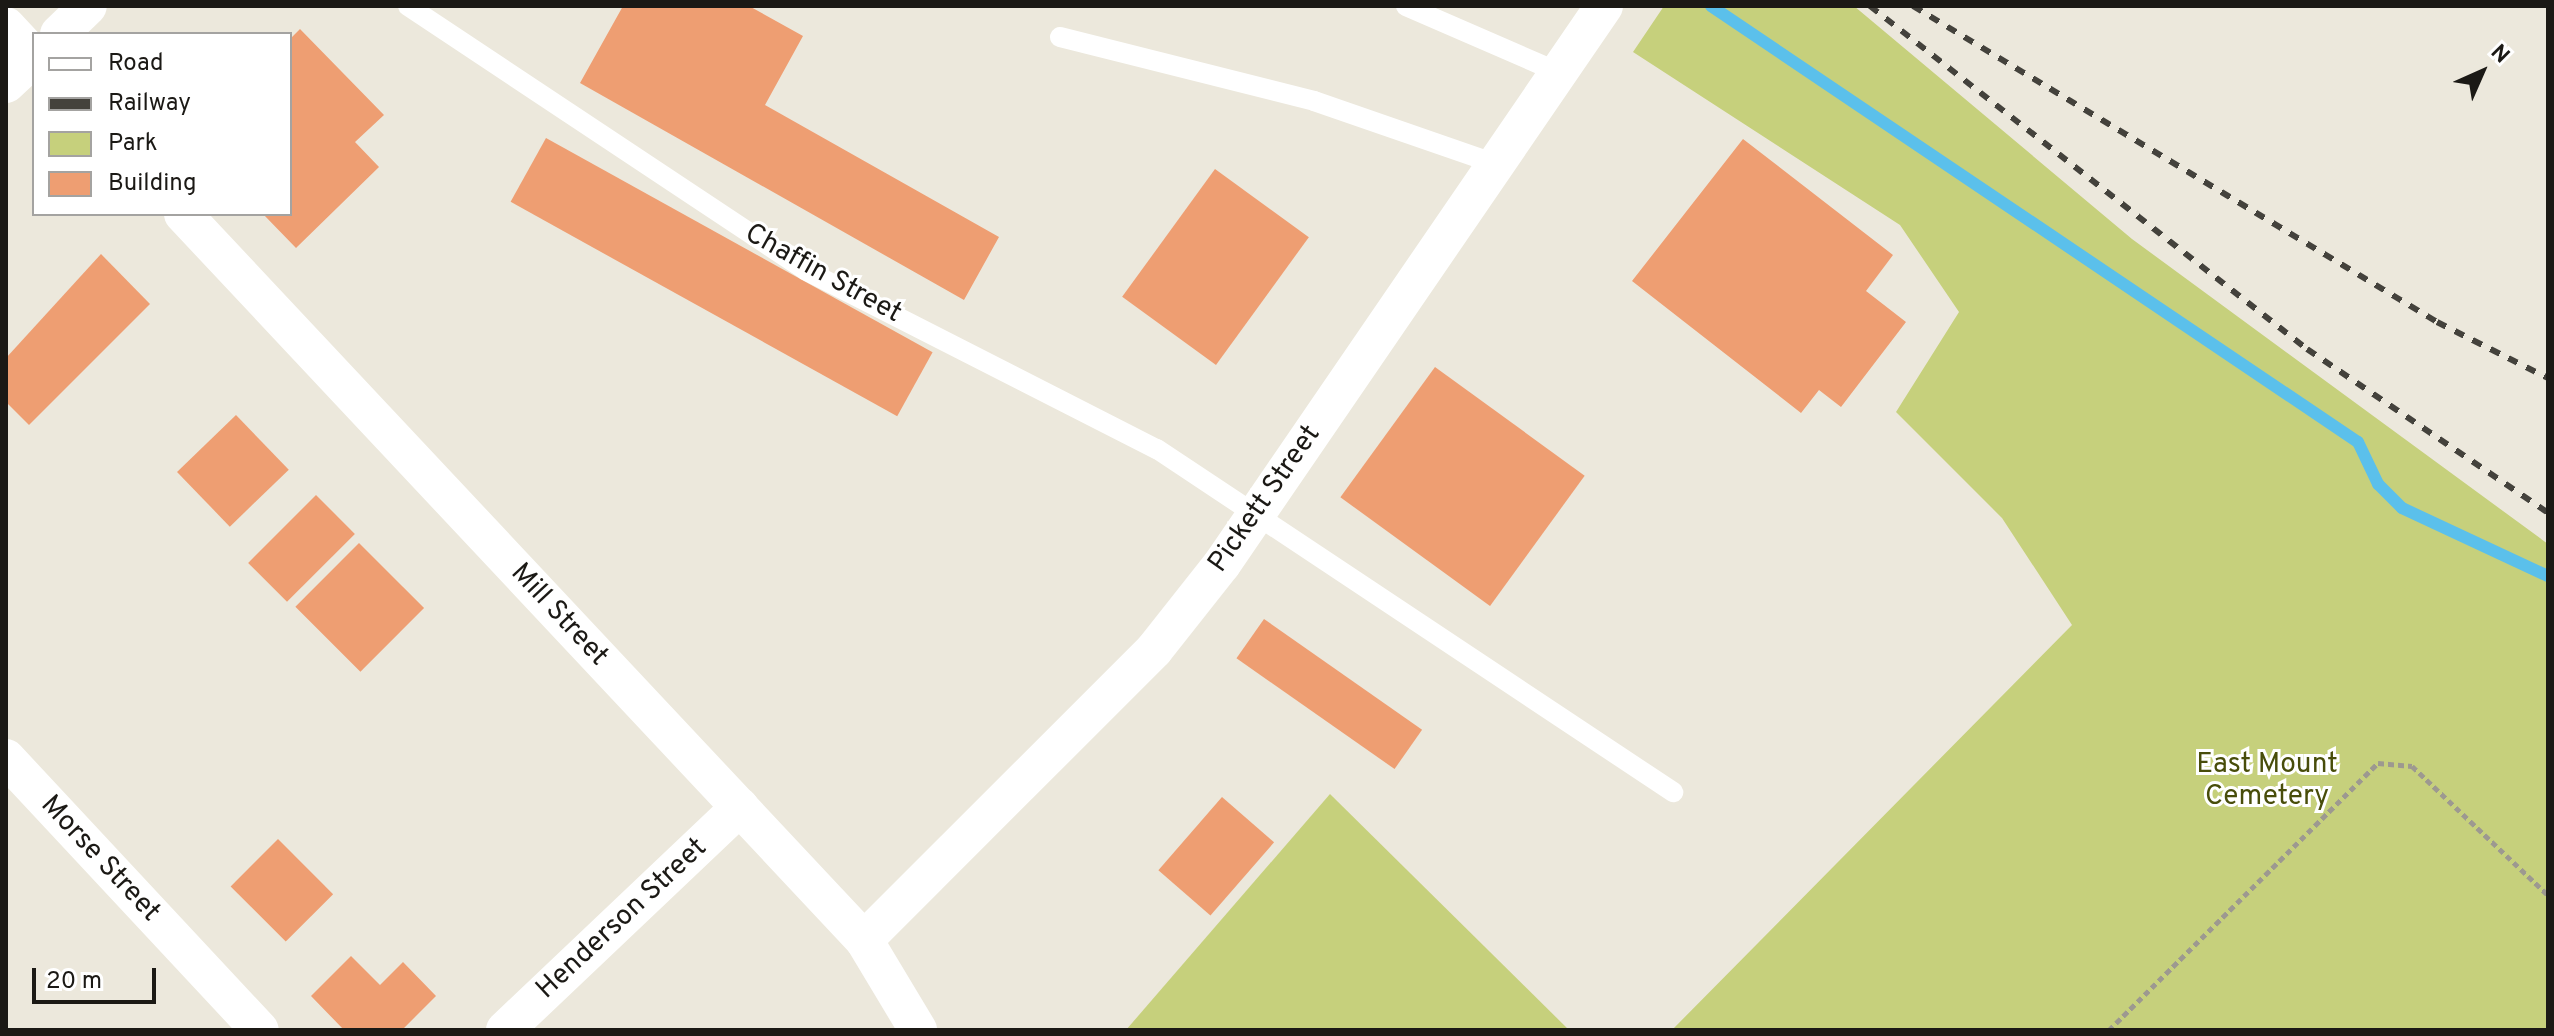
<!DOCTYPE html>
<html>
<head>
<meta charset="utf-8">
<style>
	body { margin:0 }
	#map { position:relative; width:2554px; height:1036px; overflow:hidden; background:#ece8dc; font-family:Overpass,sans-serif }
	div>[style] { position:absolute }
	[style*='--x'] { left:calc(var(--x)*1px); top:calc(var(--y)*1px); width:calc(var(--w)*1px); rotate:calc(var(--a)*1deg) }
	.green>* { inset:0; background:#c6d07c }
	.stream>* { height:12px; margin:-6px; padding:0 6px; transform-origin:6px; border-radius:6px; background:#5bc0eb }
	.building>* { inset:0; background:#ee9e72; transform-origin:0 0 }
	.path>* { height:5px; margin-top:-2.5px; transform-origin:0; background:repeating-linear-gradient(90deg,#9d9990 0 6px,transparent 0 10px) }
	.lane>* { height:20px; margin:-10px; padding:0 10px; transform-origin:10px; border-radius:10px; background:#fff }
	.street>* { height:38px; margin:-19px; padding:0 19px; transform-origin:19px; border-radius:19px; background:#fff }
	.rail>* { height:6px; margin-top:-3px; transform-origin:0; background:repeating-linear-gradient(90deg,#44423c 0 10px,transparent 0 20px) }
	span { translate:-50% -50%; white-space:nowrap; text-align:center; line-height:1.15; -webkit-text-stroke:6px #fff; paint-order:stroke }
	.street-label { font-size:28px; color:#1b1915 }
	.park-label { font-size:28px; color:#484d0a }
	.frame { position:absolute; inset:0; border:8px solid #1b1915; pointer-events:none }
	.legend { position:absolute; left:32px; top:32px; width:260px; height:184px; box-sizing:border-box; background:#fff; border:2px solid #a4a3a1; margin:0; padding:10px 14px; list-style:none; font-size:24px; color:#1b1915 }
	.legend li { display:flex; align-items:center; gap:16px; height:40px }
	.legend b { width:40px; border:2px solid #a4a3a1 }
	.north { position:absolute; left:2442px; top:32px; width:80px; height:80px; -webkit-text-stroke:6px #fff; paint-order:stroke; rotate:45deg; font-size:22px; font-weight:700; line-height:32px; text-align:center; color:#1b1915 }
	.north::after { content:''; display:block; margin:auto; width:28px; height:36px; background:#1b1915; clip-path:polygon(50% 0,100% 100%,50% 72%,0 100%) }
	.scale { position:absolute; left:32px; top:968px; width:124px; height:36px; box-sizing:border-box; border:4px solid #1b1915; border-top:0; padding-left:10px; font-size:24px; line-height:28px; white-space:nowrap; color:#1b1915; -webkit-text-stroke:6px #fff; paint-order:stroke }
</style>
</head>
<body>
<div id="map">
	<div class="green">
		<i style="clip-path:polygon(1664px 6px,1854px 6px,2132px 239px,2548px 544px,2548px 1030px,1672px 1030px,2072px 625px,2002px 518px,1896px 412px,1959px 312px,1900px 225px,1633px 52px)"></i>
		<i style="clip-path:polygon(1330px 794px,1569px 1030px,1126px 1030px)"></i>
	</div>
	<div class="stream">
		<i style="--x:1711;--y:6;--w:780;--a:33.98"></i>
		<i style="--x:2358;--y:442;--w:47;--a:64.5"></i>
		<i style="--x:2378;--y:484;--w:34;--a:45"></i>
		<i style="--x:2402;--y:508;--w:161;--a:25"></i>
	</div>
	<div class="building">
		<i style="clip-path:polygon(623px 6px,749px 6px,803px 36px,765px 105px,999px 237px,964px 300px,580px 83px)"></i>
		<i style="clip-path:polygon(300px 29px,384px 115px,355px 142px,379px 167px,296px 248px,263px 214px,290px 214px,290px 39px)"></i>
		<i style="left:546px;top:138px;width:442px;height:73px;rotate:29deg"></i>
		<i style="clip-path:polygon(1743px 139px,1893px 255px,1866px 291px,1906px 322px,1841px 407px,1819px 390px,1801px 413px,1632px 281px)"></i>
		<i style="left:1215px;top:169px;width:116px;height:158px;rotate:36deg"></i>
		<i style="clip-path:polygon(101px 254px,150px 304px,29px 425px,6px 402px,6px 358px)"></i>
		<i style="left:1435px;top:367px;width:185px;height:161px;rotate:36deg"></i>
		<i style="left:236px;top:415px;width:76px;height:82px;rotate:46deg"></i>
		<i style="left:316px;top:495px;width:55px;height:96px;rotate:45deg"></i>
		<i style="left:359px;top:543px;width:92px;height:90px;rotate:45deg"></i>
		<i style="left:1264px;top:619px;width:193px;height:48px;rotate:35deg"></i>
		<i style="left:1222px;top:797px;width:69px;height:97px;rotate:41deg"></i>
		<i style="left:278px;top:839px;width:78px;height:67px;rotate:45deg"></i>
		<i style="clip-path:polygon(351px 956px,380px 985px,403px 962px,436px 996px,402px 1030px,344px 1030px,311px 996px)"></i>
	</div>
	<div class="path">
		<i style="--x:2109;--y:1030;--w:379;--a:-44.8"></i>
		<i style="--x:2378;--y:763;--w:34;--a:5"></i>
		<i style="--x:2412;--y:766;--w:187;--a:43.5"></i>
	</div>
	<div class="lane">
		<i style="--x:408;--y:6;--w:477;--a:33.6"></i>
		<i style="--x:805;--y:270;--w:395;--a:27"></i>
		<i style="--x:1157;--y:449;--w:620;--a:33.61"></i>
		<i style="--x:1406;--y:6;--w:168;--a:23.5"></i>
		<i style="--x:1060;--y:37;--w:262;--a:14.1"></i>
		<i style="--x:1314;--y:101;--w:193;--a:19.1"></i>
	</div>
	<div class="street">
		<i style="--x:6;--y:26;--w:41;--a:47"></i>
		<i style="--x:59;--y:34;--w:40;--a:-44"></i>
		<i style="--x:6;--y:84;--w:38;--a:-43"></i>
		<i style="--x:183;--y:214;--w:995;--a:46.83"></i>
		<i style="--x:864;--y:940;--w:105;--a:59"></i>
		<i style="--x:6;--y:758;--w:372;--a:47"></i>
		<i style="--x:864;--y:940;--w:410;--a:-45"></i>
		<i style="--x:1154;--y:650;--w:110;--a:-51.7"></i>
		<i style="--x:1222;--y:564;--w:676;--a:-55.6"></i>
		<i style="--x:505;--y:1030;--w:324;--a:-43.5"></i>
	</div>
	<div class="rail">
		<i style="--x:1870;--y:6;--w:556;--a:38.13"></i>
		<i style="--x:2307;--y:349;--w:292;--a:34.2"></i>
		<i style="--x:1913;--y:6;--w:612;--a:31.09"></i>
		<i style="--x:2437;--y:322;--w:124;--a:26.8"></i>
	</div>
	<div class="street-label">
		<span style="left:823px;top:274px;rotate:29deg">Chaffin Street</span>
		<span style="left:1265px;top:499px;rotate:-55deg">Pickett Street</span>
		<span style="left:559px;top:615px;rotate:47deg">Mill Street</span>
		<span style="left:100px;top:859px;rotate:47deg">Morse Street</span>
		<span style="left:622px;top:919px;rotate:-43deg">Henderson Street</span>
	</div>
	<div class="park-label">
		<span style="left:2267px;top:781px">East Mount<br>Cemetery</span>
	</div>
	<div class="frame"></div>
	<ul class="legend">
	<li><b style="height:10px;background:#fff"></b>Road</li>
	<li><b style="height:10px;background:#44423c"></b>Railway</li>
	<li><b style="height:22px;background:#c6d07c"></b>Park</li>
	<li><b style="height:22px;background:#ee9e72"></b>Building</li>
	</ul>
	<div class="north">N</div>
	<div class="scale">20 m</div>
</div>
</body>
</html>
